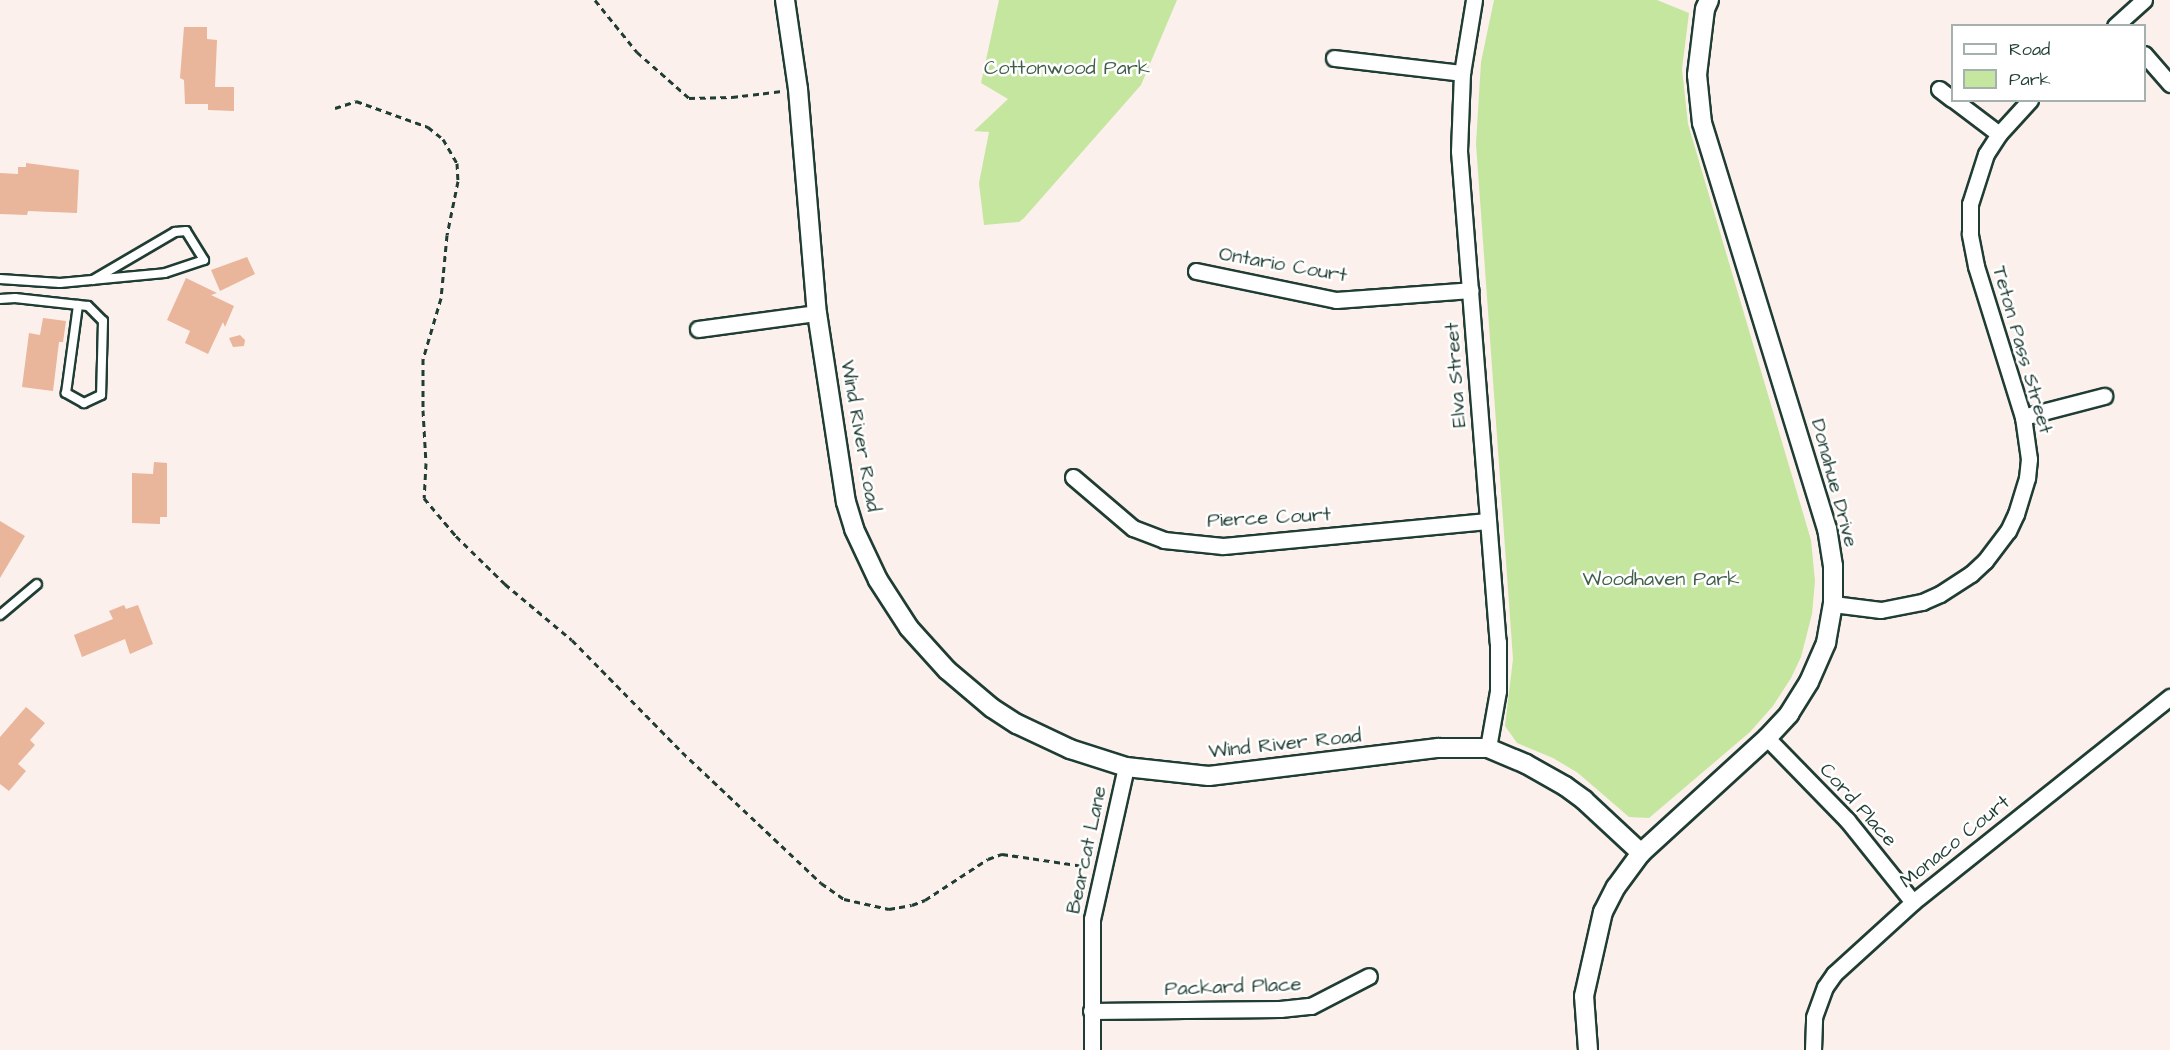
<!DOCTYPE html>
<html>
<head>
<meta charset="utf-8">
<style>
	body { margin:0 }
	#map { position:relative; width:2170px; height:1050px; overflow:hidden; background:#fbf0eb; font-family:"Architects Daughter",sans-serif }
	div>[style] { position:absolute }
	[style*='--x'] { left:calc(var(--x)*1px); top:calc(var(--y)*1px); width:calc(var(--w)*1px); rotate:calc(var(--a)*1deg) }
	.green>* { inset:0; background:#c5e69f }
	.building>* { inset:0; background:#e9b59b }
	.path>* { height:3px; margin-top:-1.5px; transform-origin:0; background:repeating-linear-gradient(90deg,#1f3d34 0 6px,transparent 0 10.5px) }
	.roads { filter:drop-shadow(2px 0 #1f3d34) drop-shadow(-2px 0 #1f3d34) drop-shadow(0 2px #1f3d34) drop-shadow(0 -2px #1f3d34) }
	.service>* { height:8px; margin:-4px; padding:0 4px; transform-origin:4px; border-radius:4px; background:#fff }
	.minor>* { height:15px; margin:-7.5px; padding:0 7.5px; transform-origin:7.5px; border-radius:7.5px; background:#fff }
	.tertiary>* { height:18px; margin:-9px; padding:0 9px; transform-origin:9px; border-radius:9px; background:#fff }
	span { translate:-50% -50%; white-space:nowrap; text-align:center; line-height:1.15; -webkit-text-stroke:5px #fff; paint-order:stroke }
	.park-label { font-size:20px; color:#405f49 }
	.street-label { font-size:20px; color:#1f3d34 }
	.legend { position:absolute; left:1951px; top:24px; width:195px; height:78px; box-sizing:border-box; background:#fff; border:2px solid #a5b1ae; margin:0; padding:8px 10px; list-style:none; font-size:18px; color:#1f3d34 }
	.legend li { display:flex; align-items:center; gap:12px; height:30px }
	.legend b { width:30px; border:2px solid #a5b1ae }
</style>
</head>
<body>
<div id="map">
	<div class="green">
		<i style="clip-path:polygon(999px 0,1177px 0,1141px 85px,1024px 218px,1019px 222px,984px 225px,979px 183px,989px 132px,974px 131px,1008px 99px,981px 83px)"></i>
		<i style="clip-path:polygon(1494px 0,1657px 0,1689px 13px,1682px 69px,1688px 124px,1811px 540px,1815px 581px,1812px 614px,1801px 657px,1791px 678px,1773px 706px,1750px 732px,1649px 818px,1629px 817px,1578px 773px,1553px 758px,1517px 743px,1505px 726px,1513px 659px,1476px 144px,1481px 62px)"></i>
	</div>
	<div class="building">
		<i style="clip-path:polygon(184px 27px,207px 27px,207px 39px,217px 40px,215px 87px,234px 87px,234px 111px,208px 110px,208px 104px,185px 104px,184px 80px,180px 78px)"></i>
		<i style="clip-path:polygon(26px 163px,79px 170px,77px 213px,28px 211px,27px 215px,0 214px,0 173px,18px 174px,18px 167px,26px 167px)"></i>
		<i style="clip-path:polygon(247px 257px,255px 274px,220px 291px,211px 270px)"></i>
		<i style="clip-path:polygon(186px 278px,217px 293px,211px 295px,234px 306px,225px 327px,223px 322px,208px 354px,185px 343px,190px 331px,167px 320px)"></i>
		<i style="clip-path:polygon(43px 318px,66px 321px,63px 342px,59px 342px,53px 391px,22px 387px,29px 333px,40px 335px)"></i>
		<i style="clip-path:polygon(240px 335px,245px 340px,244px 346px,233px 347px,229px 338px)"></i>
		<i style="clip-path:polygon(154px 462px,167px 463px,167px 517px,160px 517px,160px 524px,132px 523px,132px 473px,153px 474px)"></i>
		<i style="clip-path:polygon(0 521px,25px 536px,0 578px)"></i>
		<i style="clip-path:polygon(124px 605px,126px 609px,138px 605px,153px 644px,130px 654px,125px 639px,82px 657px,74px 635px,113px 619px,109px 611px)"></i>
		<i style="clip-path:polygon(26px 707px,45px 723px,30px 740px,35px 745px,18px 764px,26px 771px,9px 791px,0 784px,0 737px)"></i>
	</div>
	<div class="path">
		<i style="--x:595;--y:0;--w:67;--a:51.1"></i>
		<i style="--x:637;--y:52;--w:69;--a:41.5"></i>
		<i style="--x:689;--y:98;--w:43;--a:-1.3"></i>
		<i style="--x:732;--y:97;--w:50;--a:-6.8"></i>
		<i style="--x:335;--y:108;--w:22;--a:-18"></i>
		<i style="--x:356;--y:101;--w:77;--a:19.9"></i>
		<i style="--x:428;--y:127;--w:19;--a:39"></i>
		<i style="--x:443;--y:139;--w:28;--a:60"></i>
		<i style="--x:457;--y:163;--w:18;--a:87"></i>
		<i style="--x:458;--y:181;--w:55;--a:101.5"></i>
		<i style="--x:447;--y:235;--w:63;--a:95.4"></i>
		<i style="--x:441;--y:298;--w:64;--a:106.4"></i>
		<i style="--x:423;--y:359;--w:51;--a:90"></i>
		<i style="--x:423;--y:410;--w:53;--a:86.8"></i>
		<i style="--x:426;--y:463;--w:35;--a:93"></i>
		<i style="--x:424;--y:498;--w:50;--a:49.9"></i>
		<i style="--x:456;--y:536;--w:69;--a:44.4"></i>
		<i style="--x:505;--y:584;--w:87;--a:39.9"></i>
		<i style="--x:572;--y:640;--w:157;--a:45.5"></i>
		<i style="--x:682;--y:752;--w:191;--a:43.3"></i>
		<i style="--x:821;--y:883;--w:28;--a:35"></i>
		<i style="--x:844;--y:899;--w:46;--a:12.5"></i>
		<i style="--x:889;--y:909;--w:23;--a:-10"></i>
		<i style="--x:912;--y:905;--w:14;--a:-21"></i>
		<i style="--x:925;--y:900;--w:75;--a:-33.1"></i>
		<i style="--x:988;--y:859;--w:15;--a:-20"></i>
		<i style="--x:1002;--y:854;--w:89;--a:8.4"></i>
	</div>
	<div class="roads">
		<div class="service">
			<i style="--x:0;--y:279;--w:60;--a:3.8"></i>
			<i style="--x:60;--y:283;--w:105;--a:-5.4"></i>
			<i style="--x:165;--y:273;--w:41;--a:-18.4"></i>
			<i style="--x:204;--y:260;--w:34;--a:-122"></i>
			<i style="--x:186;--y:231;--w:11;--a:175"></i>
			<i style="--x:175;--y:232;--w:95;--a:149.7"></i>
			<i style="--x:0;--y:299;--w:15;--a:-4"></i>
			<i style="--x:15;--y:298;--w:73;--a:6.3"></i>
			<i style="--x:88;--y:306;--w:21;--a:45"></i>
			<i style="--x:103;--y:321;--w:74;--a:91.5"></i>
			<i style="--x:101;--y:395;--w:19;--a:155"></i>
			<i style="--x:84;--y:403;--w:21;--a:-151"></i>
			<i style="--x:66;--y:393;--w:89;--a:-82.2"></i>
			<i style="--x:0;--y:615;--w:48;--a:-40"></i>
		</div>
		<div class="minor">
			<i style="--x:1474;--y:0;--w:74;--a:99.3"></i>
			<i style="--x:1462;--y:73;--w:78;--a:92.2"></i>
			<i style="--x:1459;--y:151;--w:493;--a:85.5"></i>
			<i style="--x:1498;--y:642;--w:49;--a:90"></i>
			<i style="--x:1498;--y:691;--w:58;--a:100"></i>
			<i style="--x:2115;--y:26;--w:39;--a:-42"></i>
			<i style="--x:2144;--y:54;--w:40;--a:49"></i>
			<i style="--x:1334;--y:58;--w:129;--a:6.7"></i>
			<i style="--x:1939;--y:89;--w:16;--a:38"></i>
			<i style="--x:1954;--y:100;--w:56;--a:37.1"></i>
			<i style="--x:1196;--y:271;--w:143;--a:11.7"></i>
			<i style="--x:1336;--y:300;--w:135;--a:-4.2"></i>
			<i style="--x:698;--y:329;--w:120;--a:-7.7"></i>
			<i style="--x:2023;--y:417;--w:84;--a:-14.5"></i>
			<i style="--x:1073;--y:477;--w:79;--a:40.4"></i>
			<i style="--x:1133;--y:528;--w:33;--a:21"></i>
			<i style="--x:1164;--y:540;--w:59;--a:5.8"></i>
			<i style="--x:1223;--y:546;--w:266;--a:-5.4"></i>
			<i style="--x:1833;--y:604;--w:48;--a:7.1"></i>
			<i style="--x:1881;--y:610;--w:42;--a:-11"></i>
			<i style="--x:1922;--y:602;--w:20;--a:-24"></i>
			<i style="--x:1940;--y:594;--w:37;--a:-33"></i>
			<i style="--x:1971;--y:574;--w:19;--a:-43"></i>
			<i style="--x:1985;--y:561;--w:38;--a:-53"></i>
			<i style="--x:2008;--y:531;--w:19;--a:-65"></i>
			<i style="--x:2016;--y:514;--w:38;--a:-73"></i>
			<i style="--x:2027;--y:478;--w:19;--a:-84"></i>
			<i style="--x:2029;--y:459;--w:42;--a:-98.1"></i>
			<i style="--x:2023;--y:417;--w:158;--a:-107.3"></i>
			<i style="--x:1976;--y:266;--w:33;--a:-101"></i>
			<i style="--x:1970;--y:234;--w:30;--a:-90"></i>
			<i style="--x:1970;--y:204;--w:52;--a:-72.3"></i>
			<i style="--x:1986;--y:154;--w:24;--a:-57"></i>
			<i style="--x:1999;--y:134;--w:46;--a:-47.6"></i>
			<i style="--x:1767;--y:738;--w:115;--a:45.7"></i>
			<i style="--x:1847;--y:820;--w:105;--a:51.2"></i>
			<i style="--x:1091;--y:1011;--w:189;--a:-0.6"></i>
			<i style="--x:1280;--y:1009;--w:31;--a:-6"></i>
			<i style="--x:1311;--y:1006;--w:65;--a:-27.3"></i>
			<i style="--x:1092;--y:1050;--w:131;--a:-90"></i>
			<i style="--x:1092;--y:919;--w:156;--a:-77.4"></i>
			<i style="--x:1813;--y:1050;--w:33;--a:-88"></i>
			<i style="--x:1814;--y:1017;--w:32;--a:-70"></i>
			<i style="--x:1825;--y:987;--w:16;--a:-55"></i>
			<i style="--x:1834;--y:974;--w:107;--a:-42.3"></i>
			<i style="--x:1913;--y:902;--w:329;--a:-38.6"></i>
		</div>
		<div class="tertiary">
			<i style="--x:785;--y:0;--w:90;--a:81.7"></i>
			<i style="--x:798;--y:89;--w:225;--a:85.2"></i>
			<i style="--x:817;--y:313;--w:191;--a:81.3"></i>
			<i style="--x:846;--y:502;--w:28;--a:73"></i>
			<i style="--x:854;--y:529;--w:56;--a:64.8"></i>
			<i style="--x:878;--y:580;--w:57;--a:57.1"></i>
			<i style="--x:909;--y:628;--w:57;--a:47.9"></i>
			<i style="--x:947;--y:670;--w:59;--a:40.2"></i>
			<i style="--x:992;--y:708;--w:30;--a:33"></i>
			<i style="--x:1017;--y:724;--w:59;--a:25.3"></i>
			<i style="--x:1070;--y:749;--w:59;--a:17.8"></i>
			<i style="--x:1126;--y:767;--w:83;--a:6.2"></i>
			<i style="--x:1209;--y:776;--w:231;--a:-7"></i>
			<i style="--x:1438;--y:748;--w:50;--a:0"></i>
			<i style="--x:1488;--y:748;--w:41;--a:22.8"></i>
			<i style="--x:1526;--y:764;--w:45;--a:29.4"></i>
			<i style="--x:1565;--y:786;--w:24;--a:36"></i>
			<i style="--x:1584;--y:800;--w:78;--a:42.9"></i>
			<i style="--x:1588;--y:1050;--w:54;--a:-94.2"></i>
			<i style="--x:1584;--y:996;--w:86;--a:-77.3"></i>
			<i style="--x:1603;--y:912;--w:28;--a:-63"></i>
			<i style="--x:1616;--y:887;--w:42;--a:-53.7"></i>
			<i style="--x:1641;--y:853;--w:171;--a:-42.4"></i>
			<i style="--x:1767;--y:738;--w:33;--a:-47"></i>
			<i style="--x:1789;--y:714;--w:38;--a:-58"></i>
			<i style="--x:1809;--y:682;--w:43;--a:-66.4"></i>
			<i style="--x:1826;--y:643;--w:40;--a:-80"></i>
			<i style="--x:1833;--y:604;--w:38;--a:-90"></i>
			<i style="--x:1833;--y:566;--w:37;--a:-99"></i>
			<i style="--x:1827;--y:529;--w:425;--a:-107.1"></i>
			<i style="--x:1702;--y:123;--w:48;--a:-95.9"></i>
			<i style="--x:1697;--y:75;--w:66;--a:-83.1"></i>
			<i style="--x:1705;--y:9;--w:10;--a:-66"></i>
		</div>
	</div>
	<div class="park-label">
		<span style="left:1067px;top:68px">Cottonwood Park</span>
		<span style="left:1661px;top:579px">Woodhaven Park</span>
	</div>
	<div class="street-label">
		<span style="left:1283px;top:265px;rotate:10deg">Ontario Court</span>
		<span style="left:2022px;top:350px;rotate:74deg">Teton Pass Street</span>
		<span style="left:1456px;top:375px;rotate:-94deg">Elva Street</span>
		<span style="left:860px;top:436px;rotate:80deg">Wind River Road</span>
		<span style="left:1834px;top:483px;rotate:75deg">Donahue Drive</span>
		<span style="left:1269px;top:518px;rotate:-3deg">Pierce Court</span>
		<span style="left:1285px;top:744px;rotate:-6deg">Wind River Road</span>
		<span style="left:1858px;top:805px;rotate:48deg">Cord Place</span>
		<span style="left:1955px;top:842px;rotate:-39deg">Monaco Court</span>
		<span style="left:1087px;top:850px;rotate:-78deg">Bearcat Lane</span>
		<span style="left:1233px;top:987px;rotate:-2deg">Packard Place</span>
	</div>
	<ul class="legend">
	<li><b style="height:8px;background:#fff"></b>Road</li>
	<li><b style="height:16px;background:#c5e69f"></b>Park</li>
	</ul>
</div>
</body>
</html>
